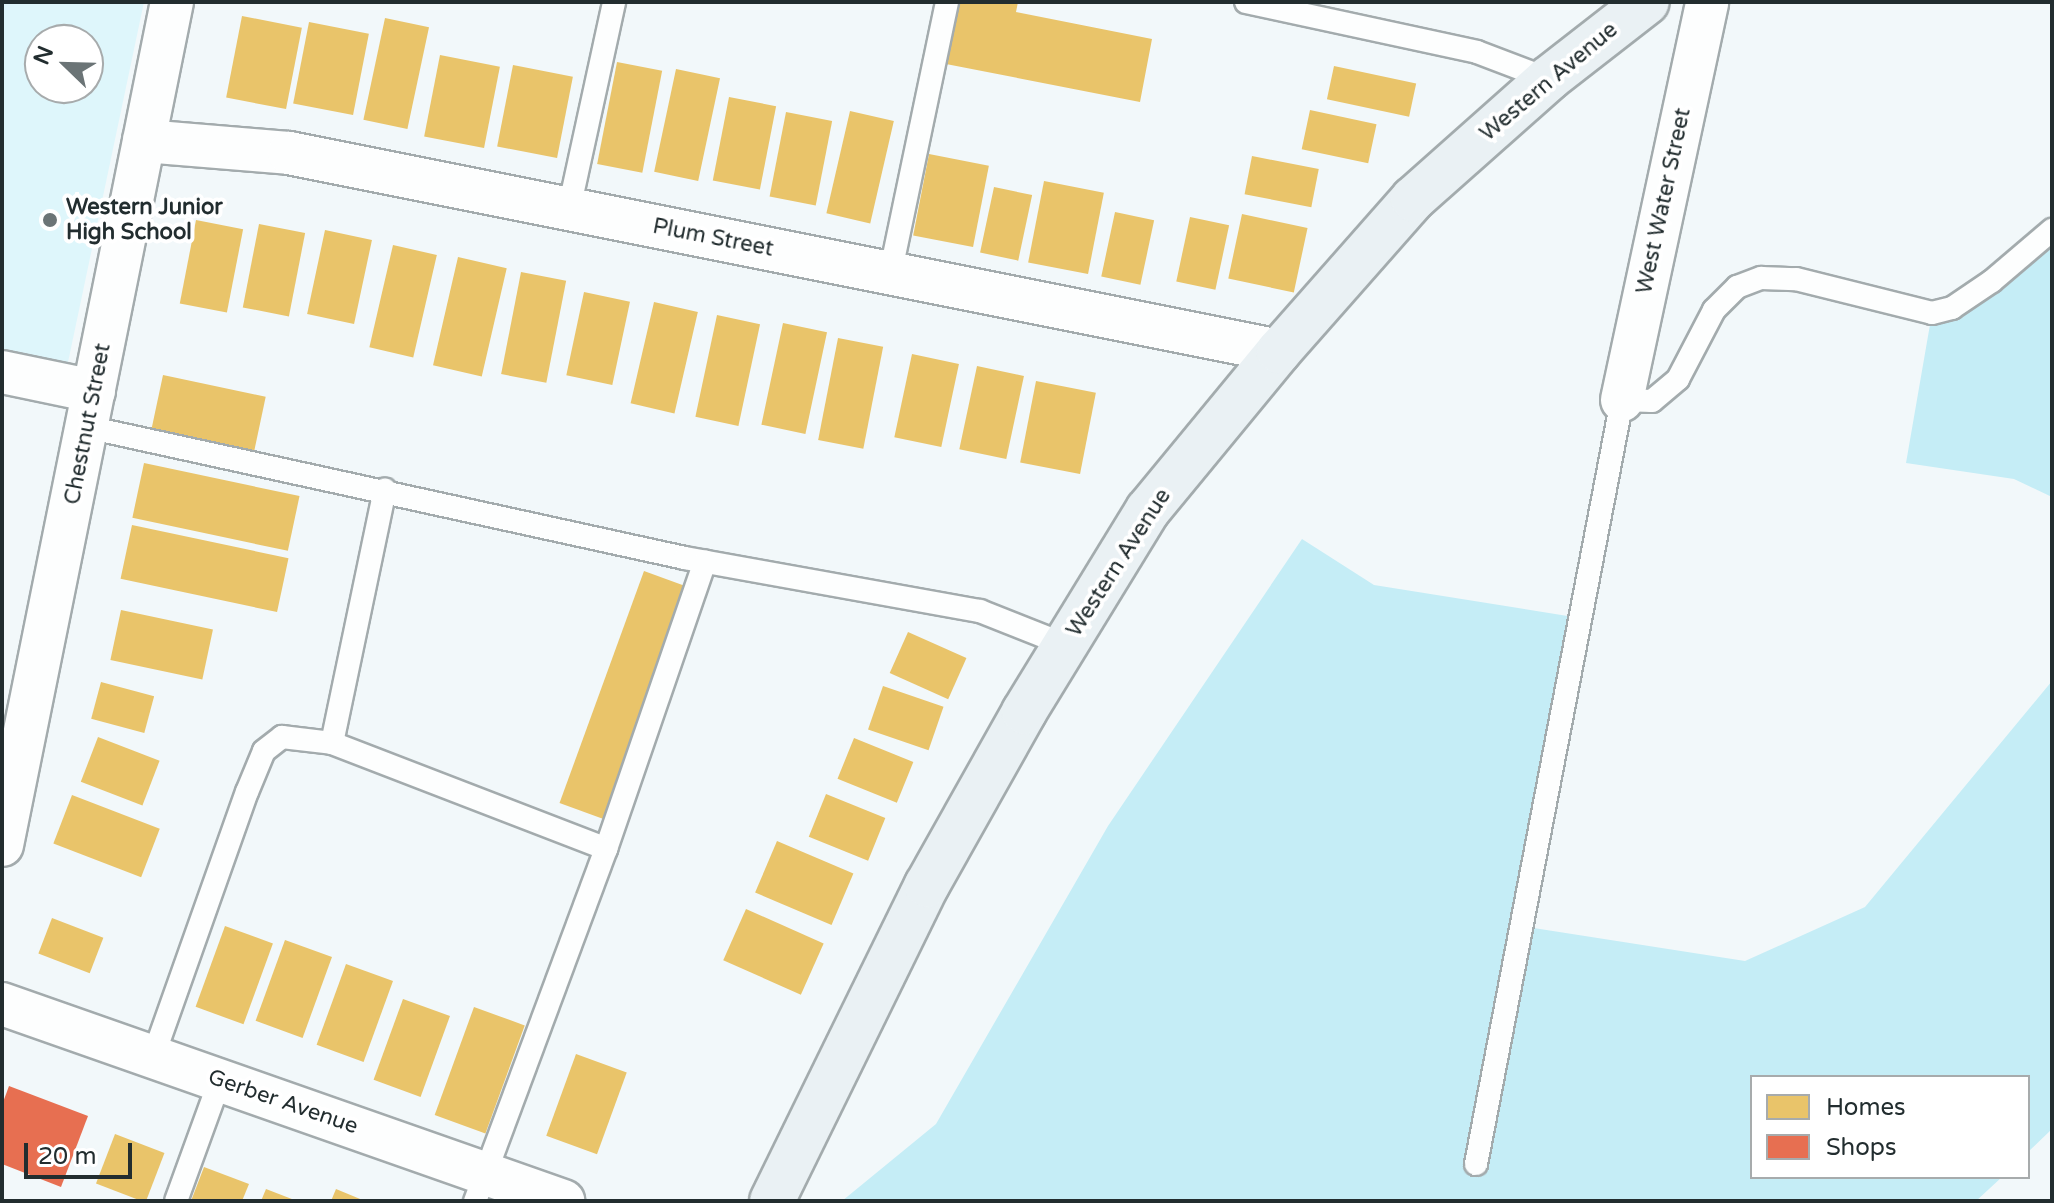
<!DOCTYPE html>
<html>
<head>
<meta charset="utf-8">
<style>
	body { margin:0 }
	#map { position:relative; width:2054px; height:1203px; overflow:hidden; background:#f2f8fa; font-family:"Varela Round",sans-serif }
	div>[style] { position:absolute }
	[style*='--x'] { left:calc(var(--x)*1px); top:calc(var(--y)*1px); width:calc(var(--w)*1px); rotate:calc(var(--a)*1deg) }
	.built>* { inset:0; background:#def6fb }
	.green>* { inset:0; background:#c5edf6 }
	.homes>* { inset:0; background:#e9c46a; transform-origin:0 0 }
	.shops>* { inset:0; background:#e76f51 }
	.roads { filter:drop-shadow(2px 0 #a3abad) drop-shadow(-2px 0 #a3abad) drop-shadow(0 2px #a3abad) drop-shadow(0 -2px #a3abad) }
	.lane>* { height:22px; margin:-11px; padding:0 11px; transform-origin:11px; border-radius:11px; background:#fdfefe }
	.street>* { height:42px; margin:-21px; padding:0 21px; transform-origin:21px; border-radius:21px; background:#fdfefe }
	.primary>* { height:44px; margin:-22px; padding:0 22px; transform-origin:22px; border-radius:22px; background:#eaf1f4 }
	.dots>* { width:22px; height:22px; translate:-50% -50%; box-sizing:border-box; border:4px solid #fff; border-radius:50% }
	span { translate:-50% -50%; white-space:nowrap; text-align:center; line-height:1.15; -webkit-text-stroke:8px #fff; paint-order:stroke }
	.street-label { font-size:22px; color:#222d2f }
	.poi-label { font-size:22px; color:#222d2f; font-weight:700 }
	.left { translate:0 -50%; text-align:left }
	.frame { position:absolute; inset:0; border:4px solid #222d2f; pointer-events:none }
	.legend { position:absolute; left:1750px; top:1075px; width:280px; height:104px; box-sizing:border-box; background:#fff; border:2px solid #a7abac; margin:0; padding:10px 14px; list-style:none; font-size:24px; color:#222d2f }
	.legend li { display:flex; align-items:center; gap:16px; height:40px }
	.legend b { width:40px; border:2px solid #a7abac }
	.north { position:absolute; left:24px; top:24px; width:80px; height:80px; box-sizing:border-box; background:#fff; border:2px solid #a7abac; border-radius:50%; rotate:293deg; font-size:22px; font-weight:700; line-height:32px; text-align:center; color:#222d2f }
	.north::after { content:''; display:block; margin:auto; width:28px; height:36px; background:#6b7476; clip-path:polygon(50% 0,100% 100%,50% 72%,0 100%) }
	.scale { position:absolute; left:24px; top:1143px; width:108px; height:36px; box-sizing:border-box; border:4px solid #222d2f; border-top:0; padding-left:10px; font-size:24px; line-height:28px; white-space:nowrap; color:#222d2f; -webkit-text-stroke:6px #fff; paint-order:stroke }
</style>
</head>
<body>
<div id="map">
	<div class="built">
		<i style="clip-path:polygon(evenodd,2px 2px,144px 2px,67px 367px,2px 353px,2px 2px,40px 40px,88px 40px,88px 88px,40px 88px,40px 40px)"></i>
	</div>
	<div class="green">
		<i style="clip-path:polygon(2052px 230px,2052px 497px,2014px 479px,1906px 463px,1932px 313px)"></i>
		<i style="clip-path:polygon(1302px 539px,1374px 585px,1580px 618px,1520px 926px,1745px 961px,1865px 907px,2052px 681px,2052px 1129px,2028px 1152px,2028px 1077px,1752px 1077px,1752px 1177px,2002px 1177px,1976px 1201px,842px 1201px,936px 1124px,1108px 826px)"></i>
	</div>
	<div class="homes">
		<i style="clip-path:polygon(958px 2px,1018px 2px,1016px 12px,1152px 39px,1140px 102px,946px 64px)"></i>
		<i style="left:242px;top:16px;width:61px;height:83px;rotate:11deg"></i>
		<i style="left:385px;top:18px;width:45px;height:104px;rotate:12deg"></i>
		<i style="left:309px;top:22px;width:61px;height:83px;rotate:11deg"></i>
		<i style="left:440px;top:55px;width:61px;height:83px;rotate:11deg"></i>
		<i style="left:617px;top:62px;width:46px;height:104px;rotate:11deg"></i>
		<i style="left:513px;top:65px;width:61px;height:83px;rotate:11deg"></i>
		<i style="left:1334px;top:66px;width:84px;height:34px;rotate:12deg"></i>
		<i style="left:676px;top:69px;width:45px;height:105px;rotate:12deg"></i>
		<i style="left:729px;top:97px;width:48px;height:85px;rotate:11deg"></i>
		<i style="left:1310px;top:110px;width:68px;height:40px;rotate:12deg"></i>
		<i style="left:850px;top:111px;width:45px;height:105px;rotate:13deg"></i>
		<i style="left:786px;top:112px;width:47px;height:86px;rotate:11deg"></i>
		<i style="left:929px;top:154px;width:61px;height:83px;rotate:11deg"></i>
		<i style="left:1252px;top:156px;width:68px;height:39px;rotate:11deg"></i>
		<i style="left:1044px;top:181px;width:61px;height:83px;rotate:11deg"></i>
		<i style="left:994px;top:187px;width:39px;height:67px;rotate:12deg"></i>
		<i style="left:1115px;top:212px;width:40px;height:66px;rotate:12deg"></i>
		<i style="left:1242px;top:214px;width:67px;height:66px;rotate:12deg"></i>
		<i style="left:1190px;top:217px;width:40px;height:66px;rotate:12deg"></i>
		<i style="left:196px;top:220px;width:48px;height:85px;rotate:11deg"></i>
		<i style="left:259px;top:224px;width:47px;height:85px;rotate:11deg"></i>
		<i style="left:325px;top:230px;width:48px;height:86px;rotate:12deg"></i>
		<i style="left:393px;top:245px;width:45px;height:105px;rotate:13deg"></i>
		<i style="left:458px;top:257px;width:50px;height:111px;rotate:13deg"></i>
		<i style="left:521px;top:272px;width:46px;height:104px;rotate:11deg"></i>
		<i style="left:584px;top:292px;width:47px;height:85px;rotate:12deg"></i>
		<i style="left:654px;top:302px;width:45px;height:104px;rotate:13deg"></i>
		<i style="left:717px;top:315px;width:44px;height:104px;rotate:12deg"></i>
		<i style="left:783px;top:323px;width:45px;height:104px;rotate:12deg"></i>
		<i style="left:838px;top:338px;width:46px;height:104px;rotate:11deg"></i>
		<i style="left:912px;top:354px;width:48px;height:85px;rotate:12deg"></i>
		<i style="left:977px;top:366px;width:48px;height:85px;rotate:12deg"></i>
		<i style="left:163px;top:375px;width:105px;height:55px;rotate:12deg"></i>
		<i style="left:1036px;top:381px;width:61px;height:83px;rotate:11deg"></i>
		<i style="left:144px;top:463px;width:159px;height:56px;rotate:12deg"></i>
		<i style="left:132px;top:525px;width:160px;height:55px;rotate:12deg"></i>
		<i style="left:644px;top:571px;width:46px;height:247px;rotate:20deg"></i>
		<i style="left:121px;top:610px;width:94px;height:51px;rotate:12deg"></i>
		<i style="left:908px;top:632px;width:64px;height:45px;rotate:24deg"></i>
		<i style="left:101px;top:682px;width:55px;height:38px;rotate:15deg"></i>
		<i style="left:883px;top:686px;width:64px;height:46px;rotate:19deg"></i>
		<i style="left:98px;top:737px;width:66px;height:48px;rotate:21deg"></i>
		<i style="left:854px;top:738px;width:64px;height:44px;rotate:22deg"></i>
		<i style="left:826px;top:794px;width:64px;height:46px;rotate:22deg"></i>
		<i style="left:72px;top:795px;width:94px;height:52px;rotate:21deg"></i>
		<i style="left:777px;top:841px;width:83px;height:56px;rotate:23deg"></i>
		<i style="left:746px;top:909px;width:85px;height:56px;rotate:24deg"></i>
		<i style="left:52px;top:918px;width:55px;height:38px;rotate:21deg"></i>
		<i style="left:225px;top:926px;width:51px;height:86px;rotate:20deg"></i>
		<i style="left:285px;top:940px;width:50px;height:86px;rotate:20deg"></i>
		<i style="left:346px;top:964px;width:50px;height:86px;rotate:20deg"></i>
		<i style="left:403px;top:999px;width:50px;height:86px;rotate:20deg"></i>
		<i style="left:474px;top:1007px;width:54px;height:115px;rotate:20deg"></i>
		<i style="left:576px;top:1054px;width:54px;height:87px;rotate:20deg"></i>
		<i style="left:115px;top:1134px;width:53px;height:53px;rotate:21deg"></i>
		<i style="clip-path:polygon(204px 1167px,249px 1184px,242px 1201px,191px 1201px)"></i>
		<i style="clip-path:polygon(266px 1189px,297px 1201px,261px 1201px)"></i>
		<i style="clip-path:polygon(336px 1189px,365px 1201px,331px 1201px)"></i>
	</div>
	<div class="shops">
		<i style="clip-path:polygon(9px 1086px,88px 1116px,61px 1187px,2px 1164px,2px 1105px)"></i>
	</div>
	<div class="roads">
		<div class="lane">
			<i style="--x:1246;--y:2;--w:236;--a:12.2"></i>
			<i style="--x:1477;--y:52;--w:76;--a:20.8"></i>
			<i style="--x:569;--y:209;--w:212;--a:-77.7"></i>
			<i style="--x:890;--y:275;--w:279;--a:-78.2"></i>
			<i style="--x:87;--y:427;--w:612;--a:12.36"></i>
			<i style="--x:685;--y:558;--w:300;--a:10.2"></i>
			<i style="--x:980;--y:611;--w:92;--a:21.6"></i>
			<i style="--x:332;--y:743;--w:259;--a:-78.2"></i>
			<i style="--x:606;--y:849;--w:304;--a:-71"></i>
			<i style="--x:153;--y:1057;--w:281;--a:-70.5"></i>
			<i style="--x:247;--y:792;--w:44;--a:-67.5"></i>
			<i style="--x:264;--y:751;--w:23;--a:-38"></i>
			<i style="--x:282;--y:737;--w:50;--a:6.8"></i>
			<i style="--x:332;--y:743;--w:294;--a:21.1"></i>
			<i style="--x:606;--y:849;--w:376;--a:110.4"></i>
			<i style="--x:1476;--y:1164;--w:778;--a:-79.18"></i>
			<i style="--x:1622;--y:400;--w:30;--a:2"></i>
			<i style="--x:1652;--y:401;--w:34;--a:-40"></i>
			<i style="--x:1678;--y:379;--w:78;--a:-62.4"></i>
			<i style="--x:1714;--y:310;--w:33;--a:-45"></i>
			<i style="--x:1737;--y:287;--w:26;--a:-21"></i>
			<i style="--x:1761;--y:278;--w:35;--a:2"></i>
			<i style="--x:1796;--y:279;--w:140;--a:14"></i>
			<i style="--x:1932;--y:313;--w:21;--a:-14"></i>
			<i style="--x:1952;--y:308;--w:48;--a:-34"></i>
			<i style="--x:1992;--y:281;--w:79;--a:-40.4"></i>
			<i style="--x:176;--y:1201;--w:129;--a:-70"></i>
		</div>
		<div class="street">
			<i style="--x:144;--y:141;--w:145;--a:4.7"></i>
			<i style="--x:289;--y:153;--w:1010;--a:11.31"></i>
			<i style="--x:2;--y:372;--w:94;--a:11.7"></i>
			<i style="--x:1622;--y:400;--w:407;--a:-77.9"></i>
			<i style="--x:2;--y:845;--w:860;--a:-78.6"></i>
			<i style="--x:2;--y:1004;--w:595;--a:19.35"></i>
		</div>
		<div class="primary">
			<i style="--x:772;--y:1201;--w:352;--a:-63.9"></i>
			<i style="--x:927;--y:885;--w:198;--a:-60.7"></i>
			<i style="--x:1024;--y:712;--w:237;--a:-58.5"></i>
			<i style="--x:1148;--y:510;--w:206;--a:-50.5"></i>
			<i style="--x:1279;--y:351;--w:203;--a:-48.6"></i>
			<i style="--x:1413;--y:199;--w:181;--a:-41.6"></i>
			<i style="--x:1548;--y:79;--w:125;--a:-37.9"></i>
		</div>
	</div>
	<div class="dots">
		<i style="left:50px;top:220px;background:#6b7476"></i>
	</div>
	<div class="street-label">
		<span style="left:1549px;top:82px;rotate:-40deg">Western Avenue</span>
		<span style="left:1664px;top:201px;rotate:-78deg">West Water Street</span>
		<span style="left:713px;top:238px;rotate:11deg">Plum Street</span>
		<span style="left:88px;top:424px;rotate:-79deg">Chestnut Street</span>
		<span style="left:1119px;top:563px;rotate:-57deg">Western Avenue</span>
		<span style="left:283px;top:1102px;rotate:19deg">Gerber Avenue</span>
	</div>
	<div class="poi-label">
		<span class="left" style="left:66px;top:220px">Western Junior<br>High School</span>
	</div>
	<div class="frame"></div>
	<ul class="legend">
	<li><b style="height:22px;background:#e9c46a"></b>Homes</li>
	<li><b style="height:22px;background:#e76f51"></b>Shops</li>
	</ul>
	<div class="north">N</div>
	<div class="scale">20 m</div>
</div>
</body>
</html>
